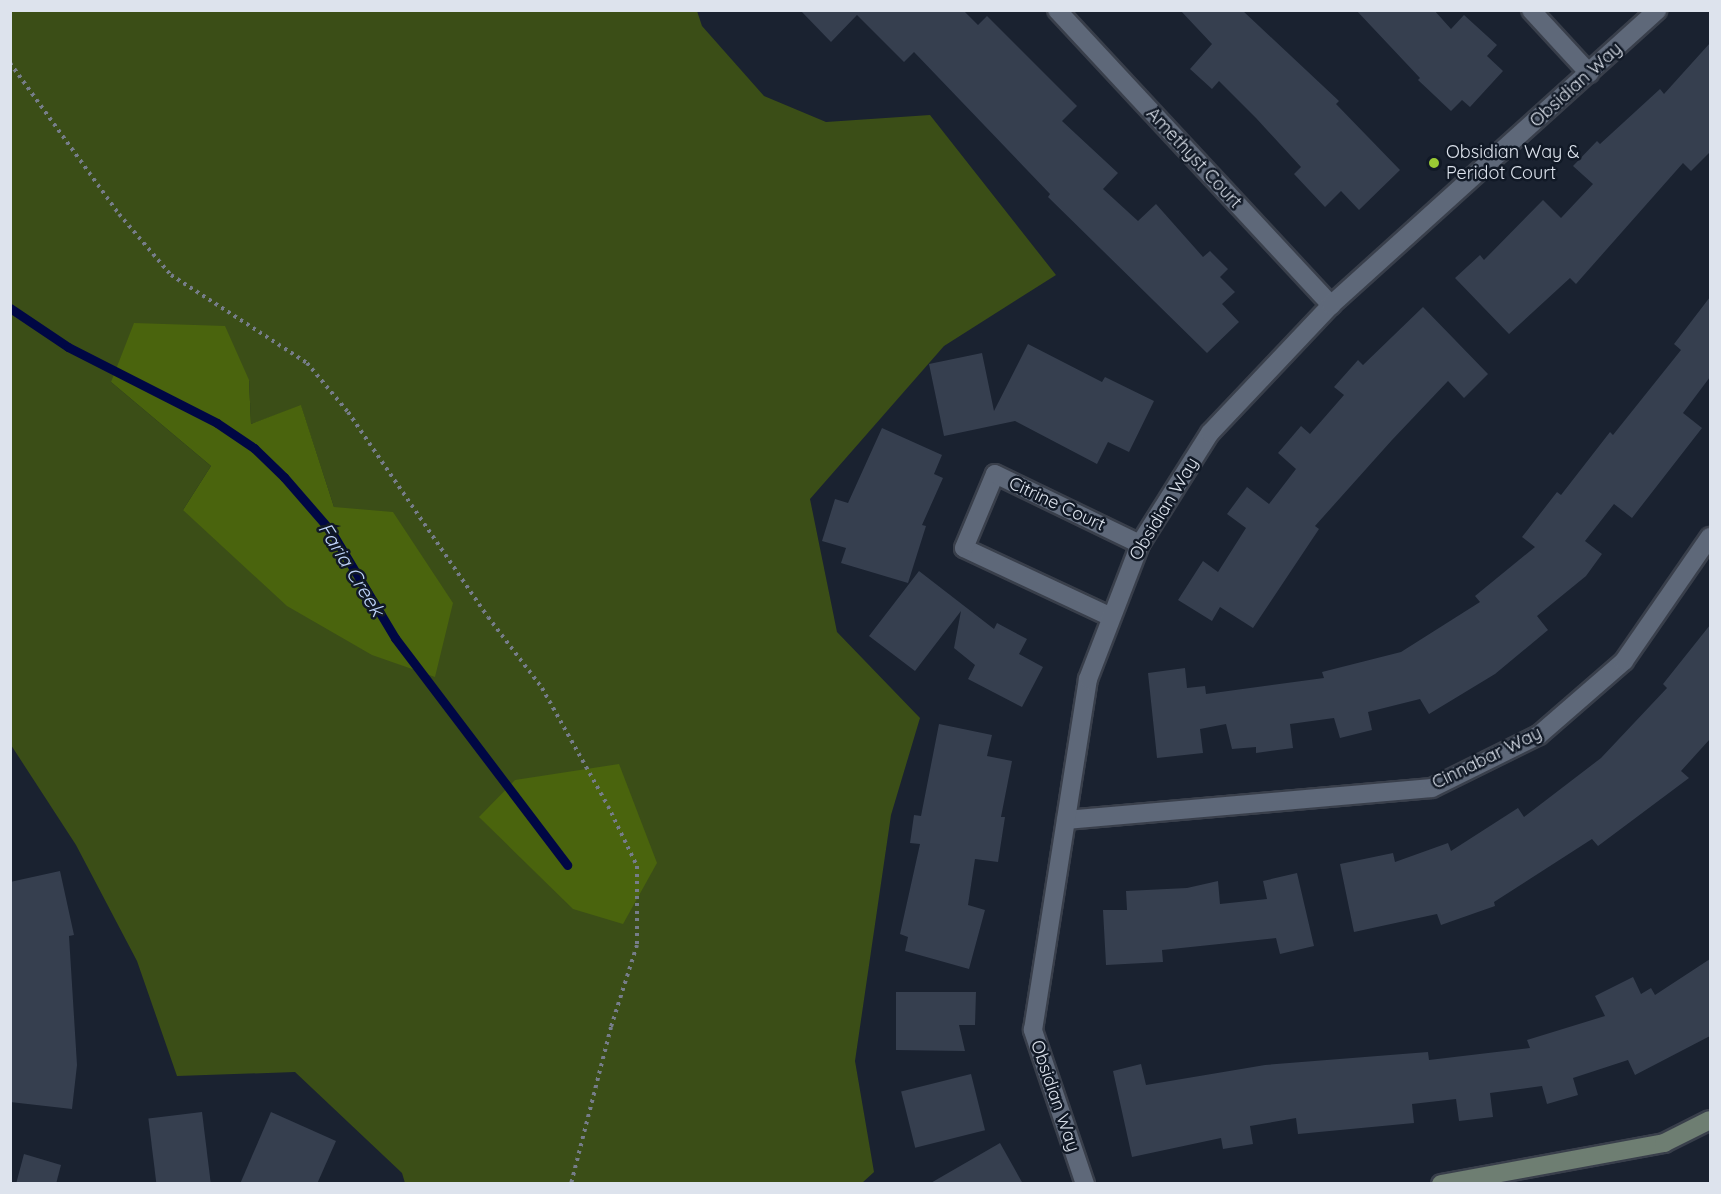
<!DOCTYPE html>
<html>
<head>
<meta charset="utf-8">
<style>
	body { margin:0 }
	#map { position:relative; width:1721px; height:1194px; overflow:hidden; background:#1a2230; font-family:Quicksand,sans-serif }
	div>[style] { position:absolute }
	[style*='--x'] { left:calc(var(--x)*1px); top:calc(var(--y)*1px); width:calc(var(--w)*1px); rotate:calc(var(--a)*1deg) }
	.green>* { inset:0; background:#3b4e17 }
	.forest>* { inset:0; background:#4a640d }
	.stream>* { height:9px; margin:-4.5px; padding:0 4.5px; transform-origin:4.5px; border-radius:4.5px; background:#000744 }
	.building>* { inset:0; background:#363f4f; transform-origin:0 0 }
	.path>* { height:4px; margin-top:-2px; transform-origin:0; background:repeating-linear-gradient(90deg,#767d89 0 3px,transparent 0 7.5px) }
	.roads { filter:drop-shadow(2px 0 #393f4b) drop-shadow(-2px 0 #393f4b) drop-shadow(0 2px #393f4b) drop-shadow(0 -2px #393f4b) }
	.street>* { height:18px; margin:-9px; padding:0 9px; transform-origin:9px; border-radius:9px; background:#5e6879 }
	.secondary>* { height:18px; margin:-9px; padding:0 9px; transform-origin:9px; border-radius:9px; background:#6e7e72 }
	.dots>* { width:16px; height:16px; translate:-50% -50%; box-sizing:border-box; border:3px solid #111926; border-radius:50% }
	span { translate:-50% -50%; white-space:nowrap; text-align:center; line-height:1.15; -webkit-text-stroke:5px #111926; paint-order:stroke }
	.street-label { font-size:18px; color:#dde3ed }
	.poi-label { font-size:18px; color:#dde3ed }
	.left { translate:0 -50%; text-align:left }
	.water-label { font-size:20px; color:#bdd2f8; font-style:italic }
	.frame { position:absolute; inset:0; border:12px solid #dde3ed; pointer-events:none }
</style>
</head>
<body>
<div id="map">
	<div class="green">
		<i style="clip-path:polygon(evenodd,11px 11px,697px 11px,702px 26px,764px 96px,826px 122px,930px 115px,1056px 275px,944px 346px,810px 499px,837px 632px,920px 718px,891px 815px,855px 1061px,874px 1172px,862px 1183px,405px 1183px,402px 1173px,295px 1072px,177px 1076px,137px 961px,76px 845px,11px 745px,11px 11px,249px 380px,251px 424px,301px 406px,334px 507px,183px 510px,211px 466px,111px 382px,249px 380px)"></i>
	</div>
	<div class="forest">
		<i style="clip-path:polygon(134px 323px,225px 326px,249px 380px,251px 424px,301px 405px,334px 507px,393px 512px,453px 603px,435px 677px,372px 655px,287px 606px,183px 510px,211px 466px,111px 382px)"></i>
		<i style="clip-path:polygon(619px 764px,657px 863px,623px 924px,573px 909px,479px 817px,515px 780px)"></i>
	</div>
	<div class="stream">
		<i style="--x:10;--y:308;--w:70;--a:33.9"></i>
		<i style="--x:68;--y:347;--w:167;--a:27"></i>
		<i style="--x:217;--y:423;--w:45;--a:34"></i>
		<i style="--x:254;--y:448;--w:42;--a:44"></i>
		<i style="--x:284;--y:477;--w:72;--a:49"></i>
		<i style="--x:331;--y:531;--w:125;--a:59.1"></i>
		<i style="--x:395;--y:638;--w:285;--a:52.8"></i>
	</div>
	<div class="building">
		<i style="clip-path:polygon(800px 10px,963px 10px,978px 25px,987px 16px,1077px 106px,1062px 121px,1118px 173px,1103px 189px,1138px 221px,1156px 204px,1203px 257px,1210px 251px,1228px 269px,1220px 277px,1235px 292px,1222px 304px,1239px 322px,1207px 353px,1048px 197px,1050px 194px,914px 52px,904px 62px,857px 15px,831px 42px)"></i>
		<i style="clip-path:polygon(1180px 10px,1242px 10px,1339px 101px,1336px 104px,1400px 170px,1359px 210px,1341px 191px,1325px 207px,1294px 174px,1301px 167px,1256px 118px,1219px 81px,1212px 89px,1190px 69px,1212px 44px)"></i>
		<i style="clip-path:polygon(1356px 10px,1434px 10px,1451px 29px,1464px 15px,1497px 45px,1487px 56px,1503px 71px,1470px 107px,1462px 100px,1451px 111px,1418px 80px,1420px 78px)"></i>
		<i style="clip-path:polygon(1710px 43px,1710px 152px,1691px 171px,1683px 163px,1576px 284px,1570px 278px,1509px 334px,1455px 278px,1480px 255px,1484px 260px,1543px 200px,1561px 218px,1593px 184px,1573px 166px,1597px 141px,1600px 144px,1660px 89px,1664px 94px)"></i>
		<i style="clip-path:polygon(1710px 297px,1710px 377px,1683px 413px,1702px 428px,1632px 518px,1614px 504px,1585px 541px,1602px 554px,1586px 576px,1537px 616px,1548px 630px,1495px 674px,1429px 714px,1420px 699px,1368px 712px,1372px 730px,1340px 738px,1334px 718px,1290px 724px,1293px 748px,1256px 753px,1256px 747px,1232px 749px,1226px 724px,1200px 729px,1203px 753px,1157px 758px,1148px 673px,1185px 668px,1187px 688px,1205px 686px,1206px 694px,1324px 678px,1322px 672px,1401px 652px,1480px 602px,1475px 596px,1535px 547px,1522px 537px,1557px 492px,1561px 495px,1610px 432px,1613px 435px,1681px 350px,1674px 344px)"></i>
		<i style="clip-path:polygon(1423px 307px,1488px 374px,1464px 398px,1448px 381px,1392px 440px,1315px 526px,1319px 529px,1253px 628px,1220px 607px,1212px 621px,1178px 600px,1203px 561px,1218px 572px,1246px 528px,1227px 514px,1247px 487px,1269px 504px,1296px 469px,1278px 453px,1301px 426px,1310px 434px,1344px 395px,1334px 387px,1358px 360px,1363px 365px)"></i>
		<i style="clip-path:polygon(1028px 344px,1102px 382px,1105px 377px,1154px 401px,1129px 452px,1108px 442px,1097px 464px,1015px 421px,944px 436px,929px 364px,982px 353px,994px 411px)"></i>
		<i style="clip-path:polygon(882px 428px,942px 455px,934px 474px,943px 478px,922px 525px,926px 526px,908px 583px,841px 563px,846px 548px,822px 541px,835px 499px,848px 503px)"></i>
		<i style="clip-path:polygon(919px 571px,994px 629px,997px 623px,1027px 639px,1019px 654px,1043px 667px,1022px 707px,968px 679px,975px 665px,954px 648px,961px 611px,915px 671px,869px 636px)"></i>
		<i style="clip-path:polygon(1710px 625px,1710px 739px,1681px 771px,1689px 778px,1598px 846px,1592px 839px,1494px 902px,1495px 906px,1441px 925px,1437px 914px,1354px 932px,1340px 864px,1393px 853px,1395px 862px,1448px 843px,1451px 851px,1518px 808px,1524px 817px,1601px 758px,1667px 688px,1663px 684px)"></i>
		<i style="clip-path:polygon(939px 724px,992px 735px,987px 756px,1012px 761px,1001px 817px,1005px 817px,998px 862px,975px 859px,968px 905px,985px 910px,969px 969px,905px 951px,908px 937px,900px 934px,920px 844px,910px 843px,914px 815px,921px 816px)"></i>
		<i style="clip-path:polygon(60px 871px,74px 935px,69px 936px,77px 1065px,72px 1109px,10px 1102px,10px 882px)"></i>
		<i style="clip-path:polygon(1297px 873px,1314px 946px,1280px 954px,1276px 938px,1162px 950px,1163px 962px,1106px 965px,1103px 910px,1127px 910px,1126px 891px,1187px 888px,1218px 881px,1220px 904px,1267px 899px,1263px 881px)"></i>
		<i style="clip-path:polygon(1710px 959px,1710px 1036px,1635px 1075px,1628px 1060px,1573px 1078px,1578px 1095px,1547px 1104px,1542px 1086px,1490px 1093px,1493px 1117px,1459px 1121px,1456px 1099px,1412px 1104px,1414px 1123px,1298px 1134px,1296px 1118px,1250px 1126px,1253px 1144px,1223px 1149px,1221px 1138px,1132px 1157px,1113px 1071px,1141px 1064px,1146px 1085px,1265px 1065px,1428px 1052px,1429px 1060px,1530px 1048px,1527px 1040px,1605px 1016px,1595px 996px,1633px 977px,1641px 994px,1651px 988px,1655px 995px)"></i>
		<i style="clip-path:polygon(896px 992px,976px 992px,975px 1025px,959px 1025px,965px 1051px,896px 1050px)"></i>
		<i style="left:971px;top:1074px;width:58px;height:72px;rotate:76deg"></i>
		<i style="left:202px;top:1112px;width:73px;height:54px;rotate:83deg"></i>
		<i style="clip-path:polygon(271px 1112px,336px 1141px,317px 1184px,240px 1184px)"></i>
		<i style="clip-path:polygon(1000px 1143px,1023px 1184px,929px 1184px)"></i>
		<i style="clip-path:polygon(24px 1154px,61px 1165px,56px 1184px,16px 1184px)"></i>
	</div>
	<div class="path">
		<i style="--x:10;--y:63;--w:186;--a:54.2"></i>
		<i style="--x:119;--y:214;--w:80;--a:49.6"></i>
		<i style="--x:171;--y:275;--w:162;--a:32.9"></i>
		<i style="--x:307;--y:363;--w:64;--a:50.1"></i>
		<i style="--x:348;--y:412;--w:248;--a:55.7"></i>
		<i style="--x:488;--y:617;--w:89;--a:52.7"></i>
		<i style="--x:542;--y:688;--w:135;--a:60.8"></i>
		<i style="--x:608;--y:806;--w:67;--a:64.2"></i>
		<i style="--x:637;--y:866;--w:79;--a:90"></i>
		<i style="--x:637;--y:945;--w:86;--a:107.6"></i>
		<i style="--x:611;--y:1027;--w:162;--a:104.3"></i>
	</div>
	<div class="roads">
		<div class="street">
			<i style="--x:1057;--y:10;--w:403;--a:47.1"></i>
			<i style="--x:1531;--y:10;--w:86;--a:47.4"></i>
			<i style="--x:1109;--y:616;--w:160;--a:-154.9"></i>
			<i style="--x:964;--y:548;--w:80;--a:-67.3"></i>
			<i style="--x:995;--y:474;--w:161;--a:25.8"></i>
			<i style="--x:1066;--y:820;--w:367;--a:-5"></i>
			<i style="--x:1432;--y:788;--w:119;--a:-26.4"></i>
			<i style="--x:1539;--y:735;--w:113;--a:-41"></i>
			<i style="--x:1624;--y:661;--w:151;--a:-55.3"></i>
			<i style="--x:1085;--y:1184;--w:163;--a:-108.7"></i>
			<i style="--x:1033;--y:1030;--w:355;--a:-81.1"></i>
			<i style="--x:1088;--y:679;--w:145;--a:-68.9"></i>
			<i style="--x:1140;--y:544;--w:131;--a:-57.8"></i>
			<i style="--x:1210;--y:433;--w:176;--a:-46.6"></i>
			<i style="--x:1331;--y:305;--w:440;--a:-42.1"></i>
		</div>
		<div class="secondary">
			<i style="--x:1441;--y:1184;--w:227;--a:-10.4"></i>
			<i style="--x:1664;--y:1143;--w:51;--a:-26.6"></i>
		</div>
	</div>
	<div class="dots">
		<i style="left:1434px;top:163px;background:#9acb34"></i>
	</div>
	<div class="street-label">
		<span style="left:1576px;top:85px;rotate:-42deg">Obsidian Way</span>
		<span style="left:1194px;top:158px;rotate:47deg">Amethyst Court</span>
		<span style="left:1057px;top:504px;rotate:25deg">Citrine Court</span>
		<span style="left:1164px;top:509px;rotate:-59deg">Obsidian Way</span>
		<span style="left:1487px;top:758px;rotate:-26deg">Cinnabar Way</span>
		<span style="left:1055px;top:1096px;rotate:71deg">Obsidian Way</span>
	</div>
	<div class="poi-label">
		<span class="left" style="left:1446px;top:163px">Obsidian Way &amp;<br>Peridot Court</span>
	</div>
	<div class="water-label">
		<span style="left:352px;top:569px;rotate:58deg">Faria Creek</span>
	</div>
	<div class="frame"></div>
</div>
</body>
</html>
